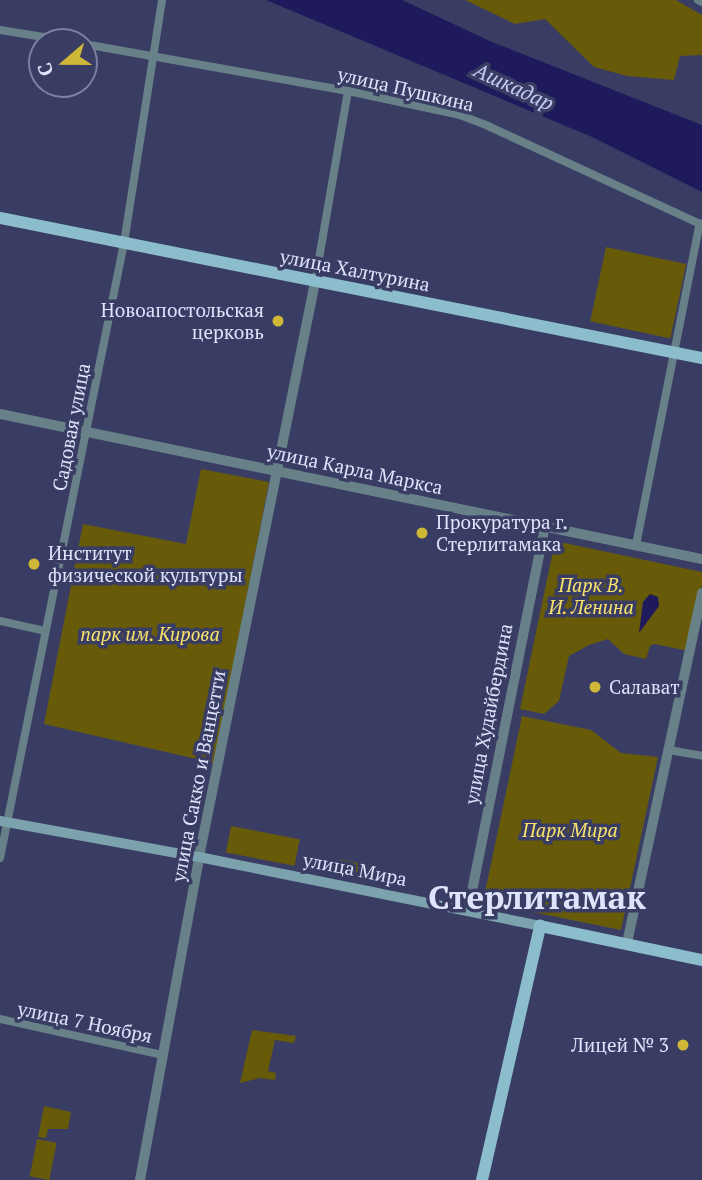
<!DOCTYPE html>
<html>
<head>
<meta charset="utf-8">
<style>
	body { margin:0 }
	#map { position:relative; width:702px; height:1180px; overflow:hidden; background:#393d64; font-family:"PT Serif",serif }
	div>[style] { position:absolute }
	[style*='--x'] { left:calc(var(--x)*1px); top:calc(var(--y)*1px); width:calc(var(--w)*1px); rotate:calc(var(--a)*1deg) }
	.green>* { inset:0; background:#675a09; transform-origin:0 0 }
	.water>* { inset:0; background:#1e1a5b }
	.minor>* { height:8px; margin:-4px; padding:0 4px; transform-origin:4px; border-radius:4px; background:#688087 }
	.tertiary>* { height:10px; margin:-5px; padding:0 5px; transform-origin:5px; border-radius:5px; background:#688087 }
	.secondary>* { height:10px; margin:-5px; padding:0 5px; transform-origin:5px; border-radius:5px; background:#7ca2ae }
	.primary>* { height:12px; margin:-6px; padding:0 6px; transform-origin:6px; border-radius:6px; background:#8bbdcc }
	.dots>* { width:19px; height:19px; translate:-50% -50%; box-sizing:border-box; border:4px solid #393d64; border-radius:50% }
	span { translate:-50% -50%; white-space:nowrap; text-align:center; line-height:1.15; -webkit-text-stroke:7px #393d64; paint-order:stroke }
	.street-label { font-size:19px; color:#dfe3fb }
	.poi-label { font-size:19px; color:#dfe3fb }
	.right { translate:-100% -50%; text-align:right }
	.left { translate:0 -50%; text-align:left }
	.park-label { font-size:19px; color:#fae46b; font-style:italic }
	.water-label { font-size:21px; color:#c4caf2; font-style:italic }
	.town-label { font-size:33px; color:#dfe3fb; font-weight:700 }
	.north { position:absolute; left:28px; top:28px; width:70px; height:70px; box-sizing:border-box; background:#393d64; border:2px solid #7b7fa0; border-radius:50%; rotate:250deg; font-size:19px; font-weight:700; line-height:28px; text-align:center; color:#dfe3fb }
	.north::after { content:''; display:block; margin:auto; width:24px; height:32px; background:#cfb837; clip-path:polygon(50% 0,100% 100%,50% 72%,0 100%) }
</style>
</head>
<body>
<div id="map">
	<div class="green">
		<i style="clip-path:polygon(465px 0,676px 0,702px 15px,702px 55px,680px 56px,674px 80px,627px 76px,594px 67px,545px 19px,515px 24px)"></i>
		<i style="left:606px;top:247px;width:82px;height:76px;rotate:12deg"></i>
		<i style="clip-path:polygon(201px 469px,269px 482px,214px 763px,44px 724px,83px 524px,186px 544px)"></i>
		<i style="clip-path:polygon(555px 541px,702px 572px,702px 585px,689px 651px,654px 644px,650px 646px,646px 659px,624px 654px,608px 639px,589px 645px,569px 656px,559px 701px,544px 714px,520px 709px)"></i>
		<i style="clip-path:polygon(522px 716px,591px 730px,621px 753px,658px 757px,621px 930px,483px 902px)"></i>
		<i style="left:231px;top:826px;width:70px;height:27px;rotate:11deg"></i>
		<i style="left:339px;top:859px;width:35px;height:13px;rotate:12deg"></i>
		<i style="clip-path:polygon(252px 1030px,296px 1036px,294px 1043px,275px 1040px,268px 1071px,276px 1073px,275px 1080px,260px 1078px,240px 1083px)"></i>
		<i style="clip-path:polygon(44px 1106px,71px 1112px,68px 1129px,48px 1129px,46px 1138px,38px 1137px)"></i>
		<i style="left:37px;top:1139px;width:20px;height:38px;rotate:11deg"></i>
	</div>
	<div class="water">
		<i style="clip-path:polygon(266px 0,402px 0,492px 42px,702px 125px,702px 192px,592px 137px)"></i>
		<i style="clip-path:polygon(650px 594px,658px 597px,659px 606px,639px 633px,643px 602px)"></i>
	</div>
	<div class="minor">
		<i style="--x:698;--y:0;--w:4;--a:27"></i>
		<i style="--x:0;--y:30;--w:75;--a:9.2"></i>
		<i style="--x:84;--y:44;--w:268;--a:10.1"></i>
		<i style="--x:348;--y:91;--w:115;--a:12.1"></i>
		<i style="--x:460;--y:115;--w:30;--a:21"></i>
		<i style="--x:488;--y:126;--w:236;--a:24.8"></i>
		<i style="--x:315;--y:282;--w:194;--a:-80.2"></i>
		<i style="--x:636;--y:545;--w:328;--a:-78.8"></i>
		<i style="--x:0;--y:621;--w:46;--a:12.5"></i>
		<i style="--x:669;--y:750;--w:34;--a:10"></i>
		<i style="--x:0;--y:858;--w:627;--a:-78.6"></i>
		<i style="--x:124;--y:243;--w:246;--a:-81.1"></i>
		<i style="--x:0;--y:1019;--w:167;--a:12.5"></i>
	</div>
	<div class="tertiary">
		<i style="--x:0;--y:414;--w:717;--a:11.67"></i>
		<i style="--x:468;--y:911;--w:393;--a:-78.7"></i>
		<i style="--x:627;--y:943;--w:358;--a:-77.9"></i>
		<i style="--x:140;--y:1180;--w:328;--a:-79.6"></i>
		<i style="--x:199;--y:857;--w:587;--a:-78.59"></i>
	</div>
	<div class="secondary">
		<i style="--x:0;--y:821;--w:202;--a:10.3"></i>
		<i style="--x:199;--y:857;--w:348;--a:11.4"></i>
	</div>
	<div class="primary">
		<i style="--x:0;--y:218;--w:716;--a:11.28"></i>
		<i style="--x:482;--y:1180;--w:261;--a:-77.1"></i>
		<i style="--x:540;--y:926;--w:166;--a:11.9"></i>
	</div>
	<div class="dots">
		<i style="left:278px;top:321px;background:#cfb837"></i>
		<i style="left:422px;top:533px;background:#cfb837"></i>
		<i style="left:34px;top:564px;background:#cfb837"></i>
		<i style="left:595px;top:687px;background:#cfb837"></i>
		<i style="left:683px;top:1045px;background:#cfb837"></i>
	</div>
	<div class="street-label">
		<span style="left:406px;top:89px;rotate:13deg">улица Пушкина</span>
		<span style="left:355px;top:270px;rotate:11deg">улица Халтурина</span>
		<span style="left:71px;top:427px;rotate:-79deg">Садовая улица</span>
		<span style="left:355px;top:469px;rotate:12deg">улица Карла Маркса</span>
		<span style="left:488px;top:714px;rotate:-79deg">улица Худайбердина</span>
		<span style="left:198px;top:776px;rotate:-79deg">улица Сакко и Ванцетти</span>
		<span style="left:355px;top:869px;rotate:11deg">улица Мира</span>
		<span style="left:85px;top:1022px;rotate:12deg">улица 7 Ноября</span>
	</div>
	<div class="poi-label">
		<span class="right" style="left:264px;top:321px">Новоапостольская<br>церковь</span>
		<span class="left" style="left:436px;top:533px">Прокуратура г.<br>Стерлитамака</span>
		<span class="left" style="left:48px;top:564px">Институт<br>физической культуры</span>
		<span class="left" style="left:609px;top:687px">Салават</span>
		<span class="right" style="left:669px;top:1045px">Лицей № 3</span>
	</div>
	<div class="park-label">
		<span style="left:591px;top:596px">Парк В.<br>И. Ленина</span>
		<span style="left:150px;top:634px">парк им. Кирова</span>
		<span style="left:570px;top:830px">Парк Мира</span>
	</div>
	<div class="water-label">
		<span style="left:514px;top:86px;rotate:25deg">Ашкадар</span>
	</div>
	<div class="town-label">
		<span style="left:537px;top:897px">Стерлитамак</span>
	</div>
	<div class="north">С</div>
</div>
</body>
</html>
